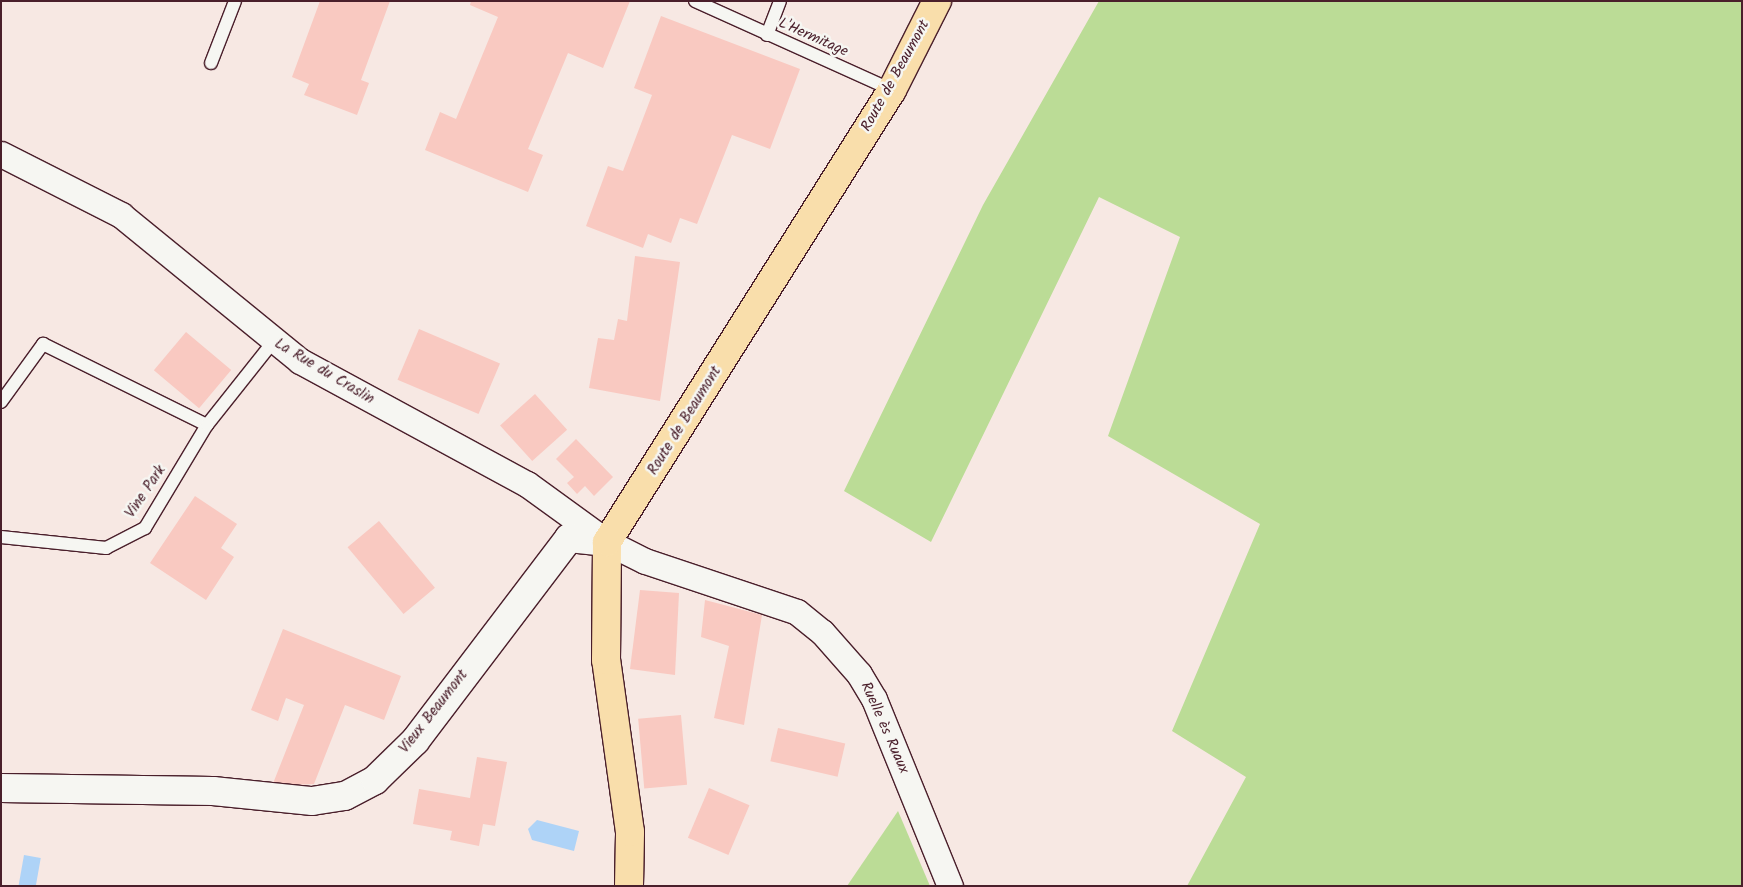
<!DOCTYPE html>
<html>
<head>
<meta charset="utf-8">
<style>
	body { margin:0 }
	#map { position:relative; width:1743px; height:887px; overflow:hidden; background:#f7e8e3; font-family:Kalam,sans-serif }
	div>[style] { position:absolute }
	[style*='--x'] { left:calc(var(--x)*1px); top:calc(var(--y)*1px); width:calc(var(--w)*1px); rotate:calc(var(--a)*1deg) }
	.green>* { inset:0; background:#bbdc96 }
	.water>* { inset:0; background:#aed3f7; transform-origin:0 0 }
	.building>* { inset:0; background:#f9c9c1; transform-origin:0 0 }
	.roads { filter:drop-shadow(1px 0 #4a1f2b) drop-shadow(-1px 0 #4a1f2b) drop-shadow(0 1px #4a1f2b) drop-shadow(0 -1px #4a1f2b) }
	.lane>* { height:12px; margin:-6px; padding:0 6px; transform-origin:6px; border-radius:6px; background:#f6f6f2 }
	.street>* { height:25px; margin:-12.5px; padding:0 12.5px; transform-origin:12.5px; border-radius:12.5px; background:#f6f6f2 }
	.secondary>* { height:28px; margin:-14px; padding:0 14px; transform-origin:14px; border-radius:14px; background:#f6f6f2 }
	.primary>* { height:28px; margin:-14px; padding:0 14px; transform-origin:14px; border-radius:14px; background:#f9deab }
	span { translate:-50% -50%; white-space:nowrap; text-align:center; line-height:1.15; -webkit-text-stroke:5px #f6f6f2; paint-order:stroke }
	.street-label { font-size:15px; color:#4a1f2b }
	.frame { position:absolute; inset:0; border:2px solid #4a1f2b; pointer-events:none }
</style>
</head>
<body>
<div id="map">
	<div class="green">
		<i style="clip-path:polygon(1099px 1px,1742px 1px,1742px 886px,1187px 886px,1246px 777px,1172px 731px,1260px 524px,1108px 436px,1180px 237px,1099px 197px,931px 542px,844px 491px,983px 205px)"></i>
		<i style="clip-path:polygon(898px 811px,930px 886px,847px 886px)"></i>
	</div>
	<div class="water">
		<i style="clip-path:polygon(537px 820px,579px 831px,574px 851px,532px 840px,528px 829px)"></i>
		<i style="left:24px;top:855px;width:17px;height:31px;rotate:10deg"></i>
	</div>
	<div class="building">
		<i style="clip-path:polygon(320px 1px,390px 1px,361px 80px,369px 83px,357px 115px,304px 95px,309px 84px,292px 77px)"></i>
		<i style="clip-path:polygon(471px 1px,630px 1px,603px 68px,568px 53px,528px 149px,543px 155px,528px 192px,425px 150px,440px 112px,456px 119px,498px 17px,470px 5px)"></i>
		<i style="clip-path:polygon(661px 16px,800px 69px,770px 149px,732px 135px,697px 224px,680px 218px,671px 243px,648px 234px,643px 248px,586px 226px,608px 166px,623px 171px,652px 95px,634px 88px)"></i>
		<i style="clip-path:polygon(635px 256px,680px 262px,660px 401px,589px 388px,598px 338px,614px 340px,618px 319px,627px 321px)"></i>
		<i style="left:419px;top:329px;width:88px;height:55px;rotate:23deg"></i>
		<i style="left:186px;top:332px;width:59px;height:50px;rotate:40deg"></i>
		<i style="left:535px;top:394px;width:48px;height:47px;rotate:48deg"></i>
		<i style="clip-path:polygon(576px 439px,613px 477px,594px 496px,585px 486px,577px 494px,567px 483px,574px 477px,556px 459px)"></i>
		<i style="clip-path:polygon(195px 496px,237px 524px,221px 548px,234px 557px,206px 600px,150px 563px)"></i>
		<i style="left:379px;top:521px;width:87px;height:41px;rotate:50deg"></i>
		<i style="clip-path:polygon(640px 590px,679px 593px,675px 675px,630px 669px)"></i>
		<i style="clip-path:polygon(705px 600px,762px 615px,744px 725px,714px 718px,729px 646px,701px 637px)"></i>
		<i style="clip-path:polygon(283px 629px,401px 676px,384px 720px,345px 705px,314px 784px,272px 786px,304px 705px,286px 698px,278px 721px,251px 710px)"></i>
		<i style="left:681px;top:715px;width:70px;height:43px;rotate:85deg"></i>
		<i style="left:778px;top:728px;width:69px;height:34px;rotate:13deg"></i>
		<i style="clip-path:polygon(477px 757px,507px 762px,495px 826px,483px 824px,479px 846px,450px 840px,452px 831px,413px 824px,419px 789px,470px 798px)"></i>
		<i style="left:709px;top:788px;width:44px;height:54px;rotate:23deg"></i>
	</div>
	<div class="roads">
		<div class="lane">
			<i style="--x:695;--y:1;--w:216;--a:24.3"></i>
			<i style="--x:767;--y:35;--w:36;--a:-69"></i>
			<i style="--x:211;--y:63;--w:66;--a:-68.8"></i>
			<i style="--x:1;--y:402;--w:72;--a:-54.1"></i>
			<i style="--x:43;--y:344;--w:183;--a:26.3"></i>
			<i style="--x:1;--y:537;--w:106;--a:6"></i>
			<i style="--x:106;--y:548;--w:44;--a:-27.1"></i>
			<i style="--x:145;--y:528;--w:120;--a:-59"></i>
			<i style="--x:207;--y:425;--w:106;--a:-51.5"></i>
		</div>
		<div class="street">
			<i style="--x:1;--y:154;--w:135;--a:26.9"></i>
			<i style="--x:121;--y:215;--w:231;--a:39.2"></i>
			<i style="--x:300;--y:361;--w:258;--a:28.5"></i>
			<i style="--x:527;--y:484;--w:99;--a:35.9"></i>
			<i style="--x:607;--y:542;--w:42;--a:26.6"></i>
			<i style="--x:645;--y:561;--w:160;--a:18.5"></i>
			<i style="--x:797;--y:612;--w:32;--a:39"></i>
			<i style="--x:822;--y:632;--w:56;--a:48.6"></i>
			<i style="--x:859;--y:674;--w:29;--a:59"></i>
			<i style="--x:874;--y:699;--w:202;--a:67.9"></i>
		</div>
		<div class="secondary">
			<i style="--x:1;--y:788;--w:212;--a:0.8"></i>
			<i style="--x:213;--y:791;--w:100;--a:5.8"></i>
			<i style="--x:312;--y:801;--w:33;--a:-9"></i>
			<i style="--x:345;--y:796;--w:34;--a:-28"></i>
			<i style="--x:375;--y:780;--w:56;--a:-44.3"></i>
			<i style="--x:415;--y:741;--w:255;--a:-52.8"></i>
			<i style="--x:569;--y:538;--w:38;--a:6"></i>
		</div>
		<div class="primary">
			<i style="--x:629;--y:886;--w:54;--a:-88.9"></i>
			<i style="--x:630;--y:832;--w:174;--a:-97.9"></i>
			<i style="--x:606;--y:660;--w:118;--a:-89.5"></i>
			<i style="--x:607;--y:542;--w:534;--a:-57.77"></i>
			<i style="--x:892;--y:90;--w:100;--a:-63.2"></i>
		</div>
	</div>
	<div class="street-label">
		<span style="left:813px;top:38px;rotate:24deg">L'Hermitage</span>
		<span style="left:896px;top:76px;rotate:-61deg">Route de Beaumont</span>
		<span style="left:324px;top:372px;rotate:31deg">La Rue du Craslin</span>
		<span style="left:685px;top:421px;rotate:-58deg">Route de Beaumont</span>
		<span style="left:146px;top:492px;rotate:-56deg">Vine Park</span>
		<span style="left:434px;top:712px;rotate:-52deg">Vieux Beaumont</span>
		<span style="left:884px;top:728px;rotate:66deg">Ruelle ès Ruaux</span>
	</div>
	<div class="frame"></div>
</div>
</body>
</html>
